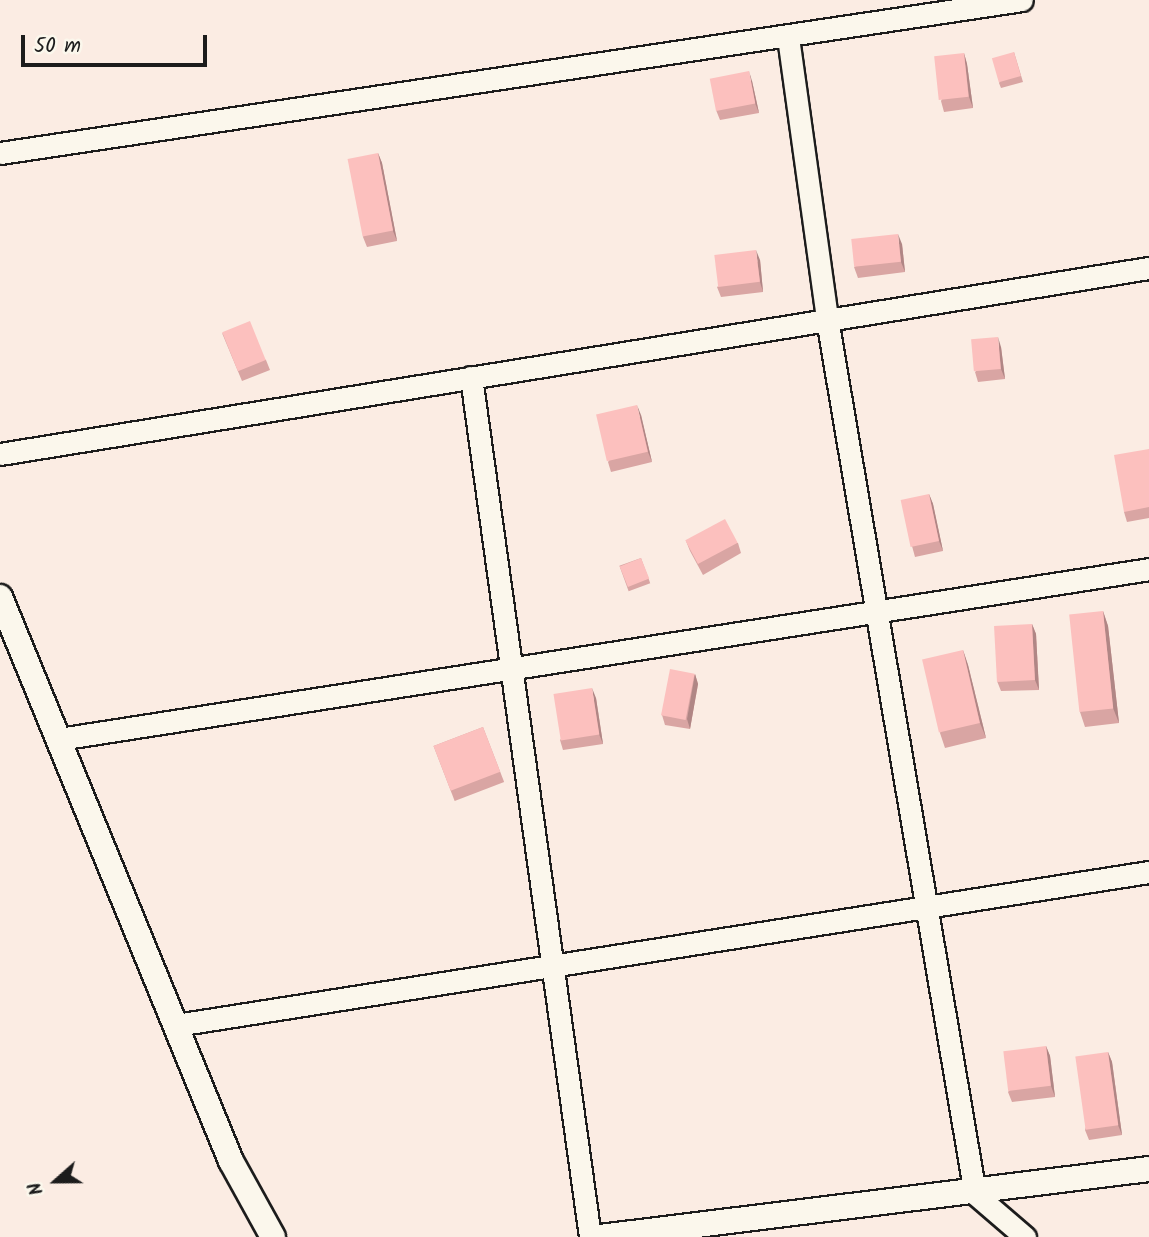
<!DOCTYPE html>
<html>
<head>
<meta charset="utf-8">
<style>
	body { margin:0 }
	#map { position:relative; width:1149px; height:1237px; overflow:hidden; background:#fbece3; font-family:Kalam,sans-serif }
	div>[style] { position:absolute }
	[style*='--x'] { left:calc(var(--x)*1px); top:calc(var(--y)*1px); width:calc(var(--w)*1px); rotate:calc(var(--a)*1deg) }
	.roads { filter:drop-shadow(2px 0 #1c1c1c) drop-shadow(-2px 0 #1c1c1c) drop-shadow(0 2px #1c1c1c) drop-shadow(0 -2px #1c1c1c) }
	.minor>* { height:21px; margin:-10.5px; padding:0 10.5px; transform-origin:10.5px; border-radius:10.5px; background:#fbf7ec }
	.tertiary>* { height:24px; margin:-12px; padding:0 12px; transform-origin:12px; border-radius:12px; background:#fbf7ec }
	.wall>* { inset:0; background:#d9a5a3; transform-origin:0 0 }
	.shaded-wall>* { inset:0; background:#b08685 }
	.building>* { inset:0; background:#fcc0be; transform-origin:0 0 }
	span { translate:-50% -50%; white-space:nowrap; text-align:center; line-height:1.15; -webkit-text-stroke:5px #fbf7ec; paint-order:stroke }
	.north { position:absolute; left:21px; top:1146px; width:70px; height:70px; -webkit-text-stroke:5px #fbf7ec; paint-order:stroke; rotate:249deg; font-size:19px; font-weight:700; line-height:28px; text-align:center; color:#1c1c1c }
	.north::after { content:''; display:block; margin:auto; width:24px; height:32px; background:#1c1c1c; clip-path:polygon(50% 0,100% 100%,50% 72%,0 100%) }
	.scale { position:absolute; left:21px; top:35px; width:186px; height:32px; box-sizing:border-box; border:4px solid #1c1c1c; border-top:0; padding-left:9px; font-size:21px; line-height:24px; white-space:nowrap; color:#1c1c1c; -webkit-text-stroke:5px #fbf7ec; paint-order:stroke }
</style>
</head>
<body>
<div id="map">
	<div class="roads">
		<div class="minor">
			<i style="--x:788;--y:37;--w:285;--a:82.1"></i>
			<i style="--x:827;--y:319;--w:887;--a:80.4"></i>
			<i style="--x:975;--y:1194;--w:66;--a:40.7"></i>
			<i style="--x:0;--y:153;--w:1033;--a:-8.51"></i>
			<i style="--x:471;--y:377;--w:868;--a:82.12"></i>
			<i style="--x:0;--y:454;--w:1164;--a:-9.2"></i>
			<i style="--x:59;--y:739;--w:1103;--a:-8.86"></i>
			<i style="--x:176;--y:1025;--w:985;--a:-8.94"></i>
		</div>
		<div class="tertiary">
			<i style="--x:0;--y:597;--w:609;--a:67.73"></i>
			<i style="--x:231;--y:1161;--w:87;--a:61.1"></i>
			<i style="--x:600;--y:1237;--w:553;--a:-7.06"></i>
		</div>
	</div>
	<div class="wall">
		<i style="clip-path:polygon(1014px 52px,1023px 82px,1001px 88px,999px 83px)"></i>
		<i style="clip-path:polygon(964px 53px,967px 64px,973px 108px,944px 112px,941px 101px)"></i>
		<i style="clip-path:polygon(752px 81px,759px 113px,720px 120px,716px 110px)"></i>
		<i style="clip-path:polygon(378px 153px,382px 163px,397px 241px,367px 247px,363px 237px)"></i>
		<i style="clip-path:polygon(902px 244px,905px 272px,858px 278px,854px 267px)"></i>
		<i style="clip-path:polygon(760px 260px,763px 292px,721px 297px,717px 287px)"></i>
		<i style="clip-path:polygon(222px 333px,266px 360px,270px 370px,242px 381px)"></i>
		<i style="clip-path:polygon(1001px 347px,1005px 379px,978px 382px,975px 372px)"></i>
		<i style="clip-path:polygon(641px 415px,652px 462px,611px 472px,608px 462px)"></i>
		<i style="clip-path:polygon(1149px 449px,1149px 518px,1127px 522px,1124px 512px)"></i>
		<i style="clip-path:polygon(929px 494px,933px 504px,943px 551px,915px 557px,912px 546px)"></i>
		<i style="clip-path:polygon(686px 541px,738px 543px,741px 553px,703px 575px,690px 551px)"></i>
		<i style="left:641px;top:558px;width:27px;height:23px;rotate:70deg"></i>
		<i style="clip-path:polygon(1103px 611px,1108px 626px,1119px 723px,1085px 727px,1080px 712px)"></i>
		<i style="clip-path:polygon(1032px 624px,1036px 634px,1039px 690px,1001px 691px,997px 681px)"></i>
		<i style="clip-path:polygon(963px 650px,968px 665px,986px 738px,945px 748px,940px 733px)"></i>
		<i style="clip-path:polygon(695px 674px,698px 684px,690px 729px,665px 725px,662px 715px)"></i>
		<i style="clip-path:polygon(596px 698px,603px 744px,563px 750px,560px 740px)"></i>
		<i style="left:483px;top:727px;width:59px;height:53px;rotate:69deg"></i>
		<i style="clip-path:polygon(1046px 1046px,1050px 1056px,1055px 1097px,1012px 1102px,1008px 1092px)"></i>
		<i style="clip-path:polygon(1108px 1052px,1112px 1062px,1122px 1135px,1089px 1140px,1085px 1130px)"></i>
	</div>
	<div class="shaded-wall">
		<i style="clip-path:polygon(964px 53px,967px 64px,973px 108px,969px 97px)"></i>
		<i style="clip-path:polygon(749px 71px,752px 81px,759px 113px,755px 103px)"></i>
		<i style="clip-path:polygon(378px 153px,382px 163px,397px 241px,393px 231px)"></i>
		<i style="clip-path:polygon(898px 234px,902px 244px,905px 272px,901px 262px)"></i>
		<i style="clip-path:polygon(756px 250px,760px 260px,763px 292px,760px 282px)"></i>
		<i style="clip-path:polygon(998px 337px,1001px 347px,1005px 379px,1001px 369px)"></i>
		<i style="clip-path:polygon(637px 405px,641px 415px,652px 462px,648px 452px)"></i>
		<i style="clip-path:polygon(929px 494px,933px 504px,943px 551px,939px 541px)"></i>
		<i style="clip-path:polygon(1103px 611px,1108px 626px,1119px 723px,1113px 708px)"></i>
		<i style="clip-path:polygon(1032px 624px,1036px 634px,1039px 690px,1035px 680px)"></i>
		<i style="clip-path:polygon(963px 650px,968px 665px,986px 738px,980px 723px)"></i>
		<i style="clip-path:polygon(695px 674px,698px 684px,690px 729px,687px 719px)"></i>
		<i style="clip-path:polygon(592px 688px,596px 698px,603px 744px,599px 734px)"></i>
		<i style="clip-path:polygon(1046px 1046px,1050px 1056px,1055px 1097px,1051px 1086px)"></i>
		<i style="clip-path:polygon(1108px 1052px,1112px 1062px,1122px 1135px,1118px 1125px)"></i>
	</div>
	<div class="building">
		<i style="left:1014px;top:52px;width:25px;height:23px;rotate:74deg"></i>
		<i style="left:964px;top:53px;width:44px;height:30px;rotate:84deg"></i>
		<i style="left:749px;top:71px;width:33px;height:40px;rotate:79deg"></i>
		<i style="left:378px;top:153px;width:79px;height:31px;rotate:79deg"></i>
		<i style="left:898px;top:234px;width:28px;height:47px;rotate:84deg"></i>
		<i style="left:756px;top:250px;width:32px;height:42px;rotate:83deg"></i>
		<i style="left:250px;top:321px;width:42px;height:30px;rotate:68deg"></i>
		<i style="left:998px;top:337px;width:32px;height:27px;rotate:85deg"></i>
		<i style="left:637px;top:405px;width:48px;height:42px;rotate:77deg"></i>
		<i style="clip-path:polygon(1149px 449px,1149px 507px,1124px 512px,1114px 455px)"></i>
		<i style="left:929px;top:494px;width:48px;height:29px;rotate:78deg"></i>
		<i style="left:725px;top:519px;width:27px;height:45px;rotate:62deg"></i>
		<i style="left:641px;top:558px;width:22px;height:23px;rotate:68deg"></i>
		<i style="left:1103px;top:611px;width:98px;height:34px;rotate:84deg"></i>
		<i style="left:1032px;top:624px;width:56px;height:38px;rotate:87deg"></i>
		<i style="left:963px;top:650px;width:75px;height:42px;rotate:77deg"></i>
		<i style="left:670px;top:669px;width:25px;height:47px;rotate:11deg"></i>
		<i style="left:592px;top:688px;width:47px;height:39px;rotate:81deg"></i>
		<i style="left:483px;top:727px;width:48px;height:53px;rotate:69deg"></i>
		<i style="left:1046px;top:1046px;width:40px;height:43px;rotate:83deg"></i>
		<i style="left:1108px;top:1052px;width:74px;height:33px;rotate:82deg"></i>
	</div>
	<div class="north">N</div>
	<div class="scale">50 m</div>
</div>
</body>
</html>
